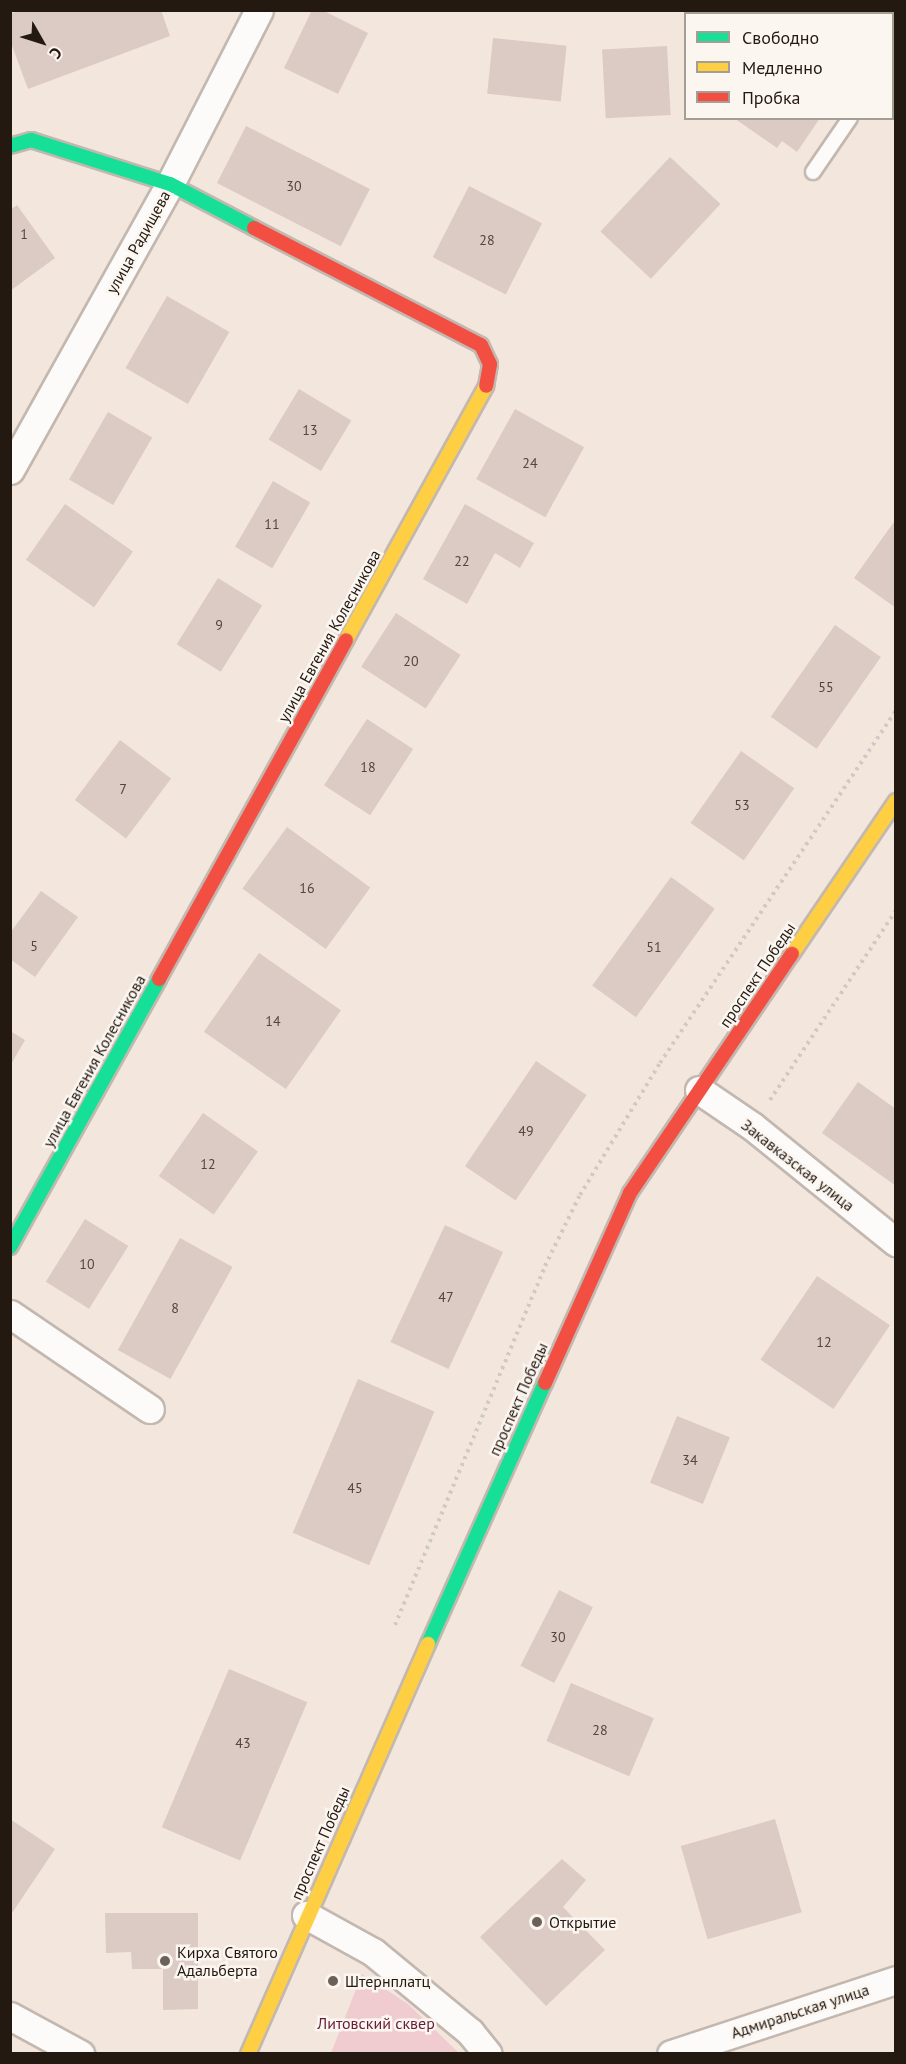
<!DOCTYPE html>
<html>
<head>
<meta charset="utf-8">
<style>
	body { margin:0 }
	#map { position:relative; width:906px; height:2064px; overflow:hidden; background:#f3e6dd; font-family:"PT Sans",sans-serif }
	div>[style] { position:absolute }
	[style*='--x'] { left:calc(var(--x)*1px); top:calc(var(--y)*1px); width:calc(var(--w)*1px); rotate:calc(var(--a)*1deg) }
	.green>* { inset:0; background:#f0cbcf }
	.building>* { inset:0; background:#dccac4; transform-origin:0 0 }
	.path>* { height:4px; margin-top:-2px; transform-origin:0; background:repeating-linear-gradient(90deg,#cfcac6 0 3px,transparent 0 7.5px) }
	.roads { filter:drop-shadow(2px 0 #c3b8b0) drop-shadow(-2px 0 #c3b8b0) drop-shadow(0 2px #c3b8b0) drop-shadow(0 -2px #c3b8b0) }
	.lane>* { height:14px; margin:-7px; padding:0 7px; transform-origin:7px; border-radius:7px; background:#fdfbfa }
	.street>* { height:27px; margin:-13.5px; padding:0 13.5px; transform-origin:13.5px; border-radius:13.5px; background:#fdfbfa }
	.fast>* { height:14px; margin:-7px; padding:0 7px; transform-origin:7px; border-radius:7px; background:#16e098 }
	.slow>* { height:14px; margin:-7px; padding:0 7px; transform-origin:7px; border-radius:7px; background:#ffcf43 }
	.jam>* { height:14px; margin:-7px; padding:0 7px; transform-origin:7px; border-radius:7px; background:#f24e42 }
	.dots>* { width:16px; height:16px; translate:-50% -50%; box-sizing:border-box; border:3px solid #fcf6f1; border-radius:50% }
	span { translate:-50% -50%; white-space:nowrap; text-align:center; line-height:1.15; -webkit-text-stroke:5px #fcf6f1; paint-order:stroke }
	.number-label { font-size:14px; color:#51453e }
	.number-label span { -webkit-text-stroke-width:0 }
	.street-label { font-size:16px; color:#231911 }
	.poi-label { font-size:16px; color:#231911 }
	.left { translate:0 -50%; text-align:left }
	.park-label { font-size:16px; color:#671d39 }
	.frame { position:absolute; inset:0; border:12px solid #231911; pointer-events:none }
	.legend { position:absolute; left:684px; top:12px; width:210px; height:108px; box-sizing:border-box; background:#fcf6f1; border:2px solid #a59e97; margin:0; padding:8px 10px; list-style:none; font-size:18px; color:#231911 }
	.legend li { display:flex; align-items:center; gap:12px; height:30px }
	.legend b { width:30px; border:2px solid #a59e97 }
	.north { position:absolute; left:12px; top:12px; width:60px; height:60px; -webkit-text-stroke:4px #fcf6f1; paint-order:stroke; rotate:129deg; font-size:16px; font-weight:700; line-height:24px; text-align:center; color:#231911 }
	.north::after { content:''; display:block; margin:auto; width:21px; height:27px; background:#231911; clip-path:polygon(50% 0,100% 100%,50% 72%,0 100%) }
</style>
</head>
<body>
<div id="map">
	<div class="green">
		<i style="clip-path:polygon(362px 1974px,408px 2004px,459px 2053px,331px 2053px)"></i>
	</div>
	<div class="building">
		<i style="clip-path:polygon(19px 10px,161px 10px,170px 36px,28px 89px,10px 40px,10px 14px)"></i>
		<i style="clip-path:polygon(312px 10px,322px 10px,368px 33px,338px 94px,284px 68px)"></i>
		<i style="left:699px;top:10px;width:87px;height:4px"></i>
		<i style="left:493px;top:38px;width:74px;height:56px;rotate:6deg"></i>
		<i style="left:667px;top:46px;width:69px;height:65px;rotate:87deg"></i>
		<i style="clip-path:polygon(734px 118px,820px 118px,797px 152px,782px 141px,777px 148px)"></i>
		<i style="left:246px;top:126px;width:139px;height:64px;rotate:27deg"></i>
		<i style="left:670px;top:157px;width:69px;height:102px;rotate:43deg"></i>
		<i style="left:469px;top:186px;width:82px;height:80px;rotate:27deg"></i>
		<i style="clip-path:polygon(17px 205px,55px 258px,10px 291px,10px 210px)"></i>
		<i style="left:167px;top:296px;width:72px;height:83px;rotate:30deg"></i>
		<i style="left:299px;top:389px;width:61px;height:59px;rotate:31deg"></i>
		<i style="left:515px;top:409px;width:79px;height:80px;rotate:29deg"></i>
		<i style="left:108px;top:412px;width:51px;height:78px;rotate:30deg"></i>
		<i style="left:273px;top:481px;width:43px;height:76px;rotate:30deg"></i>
		<i style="left:65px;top:504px;width:83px;height:68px;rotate:35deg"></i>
		<i style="clip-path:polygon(465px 504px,534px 543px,520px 568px,495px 553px,467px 604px,423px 579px)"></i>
		<i style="clip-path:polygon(896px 519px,896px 608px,854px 578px)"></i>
		<i style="left:218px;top:578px;width:52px;height:78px;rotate:32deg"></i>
		<i style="left:396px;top:613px;width:77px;height:64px;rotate:33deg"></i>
		<i style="left:835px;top:625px;width:56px;height:112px;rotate:35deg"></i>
		<i style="left:367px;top:719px;width:55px;height:79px;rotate:33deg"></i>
		<i style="left:120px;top:740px;width:64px;height:75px;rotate:37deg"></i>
		<i style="left:741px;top:751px;width:65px;height:88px;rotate:35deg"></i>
		<i style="left:287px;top:827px;width:103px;height:76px;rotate:36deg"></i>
		<i style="left:671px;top:877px;width:54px;height:134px;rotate:36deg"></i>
		<i style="clip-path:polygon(41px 891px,78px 917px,35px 977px,10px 959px,10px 933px)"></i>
		<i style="left:259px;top:953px;width:100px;height:96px;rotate:35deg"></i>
		<i style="clip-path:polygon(10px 1031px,25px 1040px,10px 1066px)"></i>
		<i style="left:536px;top:1061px;width:61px;height:127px;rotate:34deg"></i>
		<i style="clip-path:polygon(858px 1082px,896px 1109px,896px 1186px,822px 1133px)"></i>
		<i style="left:203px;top:1113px;width:67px;height:77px;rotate:35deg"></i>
		<i style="left:85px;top:1219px;width:51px;height:74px;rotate:32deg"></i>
		<i style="left:445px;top:1225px;width:64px;height:129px;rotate:25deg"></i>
		<i style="left:180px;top:1238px;width:60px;height:128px;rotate:29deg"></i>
		<i style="left:817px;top:1276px;width:88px;height:101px;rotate:34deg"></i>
		<i style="left:358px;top:1379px;width:83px;height:167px;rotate:23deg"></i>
		<i style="left:677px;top:1416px;width:57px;height:72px;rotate:22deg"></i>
		<i style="left:559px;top:1590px;width:38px;height:85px;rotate:27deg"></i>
		<i style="left:229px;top:1669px;width:85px;height:172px;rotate:23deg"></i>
		<i style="left:571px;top:1683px;width:90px;height:63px;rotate:23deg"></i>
		<i style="clip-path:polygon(10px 1819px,55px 1849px,10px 1916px)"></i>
		<i style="left:775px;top:1819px;width:97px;height:98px;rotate:74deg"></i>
		<i style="clip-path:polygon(562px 1859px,586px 1880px,563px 1907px,605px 1950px,546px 2006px,480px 1937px)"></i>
		<i style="clip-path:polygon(105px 1913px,198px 1913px,198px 2009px,163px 2010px,163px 1969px,132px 1969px,131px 1952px,106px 1953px)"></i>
	</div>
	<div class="path">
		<i style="--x:821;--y:10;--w:4;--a:90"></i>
		<i style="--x:770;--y:1100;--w:228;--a:-56.4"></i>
		<i style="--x:395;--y:1625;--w:389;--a:-67.3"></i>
		<i style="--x:545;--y:1266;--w:79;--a:-63.8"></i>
		<i style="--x:580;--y:1195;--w:154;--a:-58.8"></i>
		<i style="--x:660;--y:1063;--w:424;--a:-56.2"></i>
	</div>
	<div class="roads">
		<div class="lane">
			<i style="--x:874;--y:10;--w:6;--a:45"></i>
			<i style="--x:892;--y:23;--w:4;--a:27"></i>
			<i style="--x:892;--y:56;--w:6;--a:-45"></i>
			<i style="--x:813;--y:172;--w:65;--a:-55.6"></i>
		</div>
		<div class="street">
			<i style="--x:10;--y:470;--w:328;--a:-60.8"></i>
			<i style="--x:170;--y:184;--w:195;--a:-62.9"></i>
			<i style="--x:699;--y:1090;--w:64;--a:34.2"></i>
			<i style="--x:752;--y:1126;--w:185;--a:38.9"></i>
			<i style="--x:10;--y:1314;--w:169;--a:34.2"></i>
			<i style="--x:306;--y:1915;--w:77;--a:28.9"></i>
			<i style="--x:373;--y:1952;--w:126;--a:39.5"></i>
			<i style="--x:470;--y:2032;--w:28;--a:51"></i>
			<i style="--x:10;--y:2016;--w:80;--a:28.5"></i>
			<i style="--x:671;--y:2054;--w:237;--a:-18.2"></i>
		</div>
		<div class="fast">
			<i style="--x:10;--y:146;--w:22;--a:-16"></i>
			<i style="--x:31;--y:140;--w:146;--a:17.6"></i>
			<i style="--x:170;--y:184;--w:95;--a:27.6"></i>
			<i style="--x:10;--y:1247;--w:307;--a:-60.9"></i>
			<i style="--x:428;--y:1644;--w:286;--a:-65.9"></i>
		</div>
		<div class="slow">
			<i style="--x:346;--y:640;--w:290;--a:-61.1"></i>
			<i style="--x:792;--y:954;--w:185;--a:-55.8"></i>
			<i style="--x:248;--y:2054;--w:448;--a:-66.3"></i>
		</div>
		<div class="jam">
			<i style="--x:254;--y:228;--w:255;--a:27.3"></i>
			<i style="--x:481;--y:345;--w:21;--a:65"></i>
			<i style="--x:490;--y:364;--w:22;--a:100"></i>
			<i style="--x:159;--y:979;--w:387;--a:-61.1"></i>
			<i style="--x:545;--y:1383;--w:208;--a:-65.9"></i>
			<i style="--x:630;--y:1193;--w:289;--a:-55.9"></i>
		</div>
	</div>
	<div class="dots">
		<i style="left:537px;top:1922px;background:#6c6158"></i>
		<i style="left:165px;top:1961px;background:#6c6158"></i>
		<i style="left:333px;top:1981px;background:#6c6158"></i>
	</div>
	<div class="number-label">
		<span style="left:294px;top:186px">30</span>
		<span style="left:24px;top:234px">1</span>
		<span style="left:487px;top:240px">28</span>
		<span style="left:310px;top:430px">13</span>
		<span style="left:530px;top:463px">24</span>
		<span style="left:272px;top:524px">11</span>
		<span style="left:462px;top:561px">22</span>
		<span style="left:219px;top:625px">9</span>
		<span style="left:411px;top:661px">20</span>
		<span style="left:826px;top:687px">55</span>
		<span style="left:368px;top:767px">18</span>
		<span style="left:123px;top:789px">7</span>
		<span style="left:742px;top:805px">53</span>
		<span style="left:307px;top:888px">16</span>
		<span style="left:34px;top:946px">5</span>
		<span style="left:654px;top:947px">51</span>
		<span style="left:273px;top:1021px">14</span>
		<span style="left:526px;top:1131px">49</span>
		<span style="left:208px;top:1164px">12</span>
		<span style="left:87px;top:1264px">10</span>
		<span style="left:446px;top:1297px">47</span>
		<span style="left:175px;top:1308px">8</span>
		<span style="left:824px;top:1342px">12</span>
		<span style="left:690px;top:1460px">34</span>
		<span style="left:355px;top:1488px">45</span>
		<span style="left:558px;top:1637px">30</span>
		<span style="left:600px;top:1730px">28</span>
		<span style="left:243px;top:1743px">43</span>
	</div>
	<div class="street-label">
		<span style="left:138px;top:242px;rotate:-61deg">улица Радищева</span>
		<span style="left:329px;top:636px;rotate:-61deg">улица Евгения Колесникова</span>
		<span style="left:757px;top:975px;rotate:-56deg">проспект Победы</span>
		<span style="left:94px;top:1061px;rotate:-61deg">улица Евгения Колесникова</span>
		<span style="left:798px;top:1165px;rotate:38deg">Закавказская улица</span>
		<span style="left:518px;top:1399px;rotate:-66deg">проспект Победы</span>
		<span style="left:320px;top:1843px;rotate:-66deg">проспект Победы</span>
		<span style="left:800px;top:2011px;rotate:-18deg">Адмиральская улица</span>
	</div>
	<div class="poi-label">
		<span class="left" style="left:549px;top:1922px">Открытие</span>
		<span class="left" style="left:177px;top:1961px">Кирха Святого<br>Адальберта</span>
		<span class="left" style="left:345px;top:1981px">Штернплатц</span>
	</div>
	<div class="park-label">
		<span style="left:376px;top:2023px">Литовский сквер</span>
	</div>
	<div class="frame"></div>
	<ul class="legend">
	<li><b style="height:8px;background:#16e098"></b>Свободно</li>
	<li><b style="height:8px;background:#ffcf43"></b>Медленно</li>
	<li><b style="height:8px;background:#f24e42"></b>Пробка</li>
	</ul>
	<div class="north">С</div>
</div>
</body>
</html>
